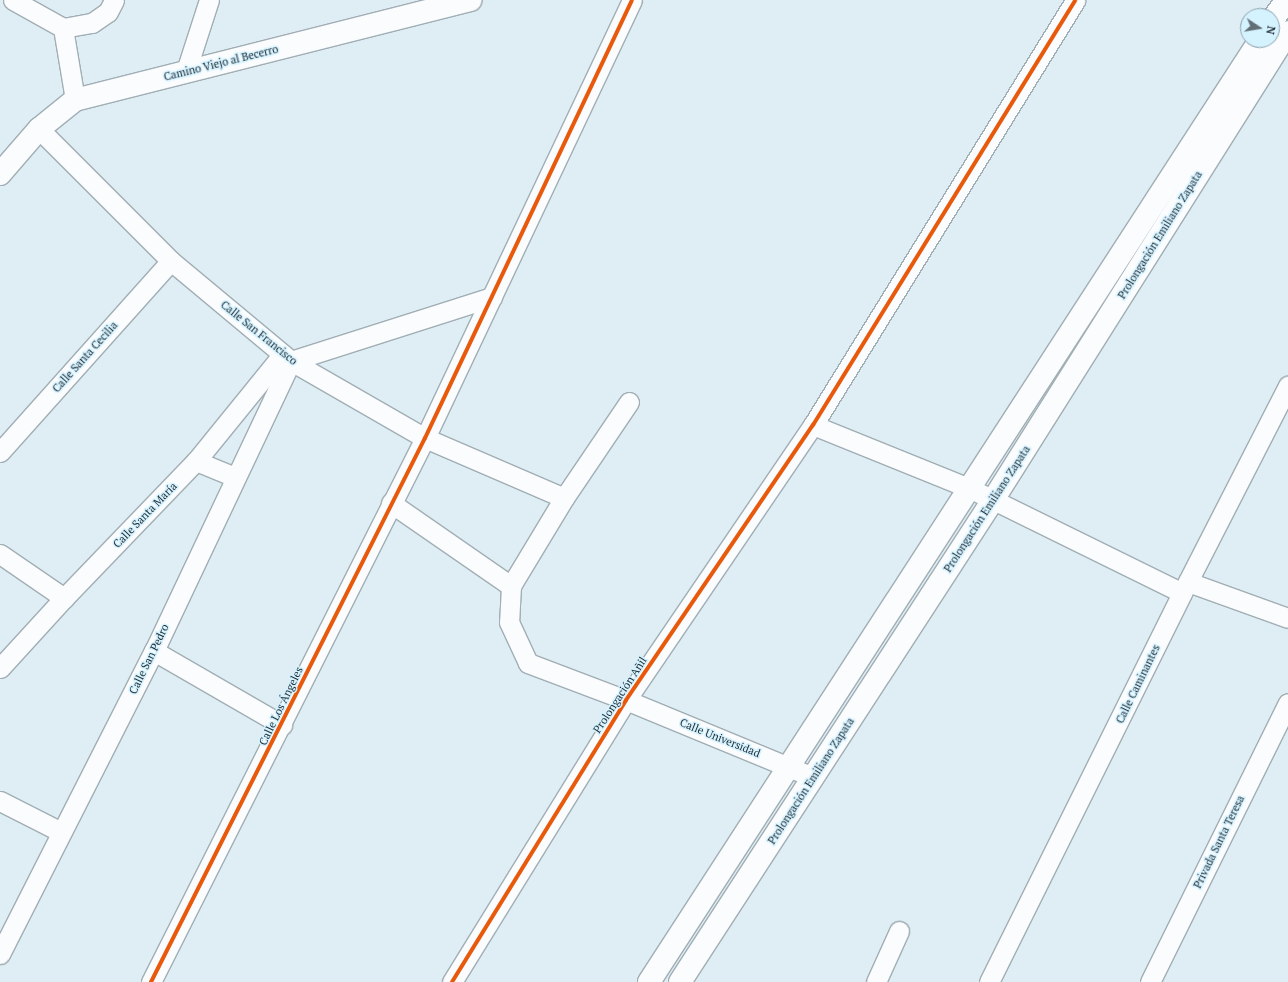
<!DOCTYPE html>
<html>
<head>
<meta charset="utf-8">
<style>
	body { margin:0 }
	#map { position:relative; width:1288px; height:982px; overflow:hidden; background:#dfeef5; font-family:"PT Serif",serif }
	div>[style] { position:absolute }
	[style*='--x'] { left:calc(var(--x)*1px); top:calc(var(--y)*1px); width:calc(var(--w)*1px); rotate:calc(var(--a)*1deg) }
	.roads { filter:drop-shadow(1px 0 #a1aeb4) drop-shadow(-1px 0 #a1aeb4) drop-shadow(0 1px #a1aeb4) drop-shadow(0 -1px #a1aeb4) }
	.street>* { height:19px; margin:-9.5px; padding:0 9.5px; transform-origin:9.5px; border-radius:9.5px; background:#fafcfe }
	.secondary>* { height:22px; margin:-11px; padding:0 11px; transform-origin:11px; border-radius:11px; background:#fafcfe }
	.cycleway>* { height:4px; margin:-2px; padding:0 2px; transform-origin:2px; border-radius:2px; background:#e8590c }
	span { translate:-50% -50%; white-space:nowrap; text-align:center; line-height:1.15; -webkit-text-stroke:3px #d5f2ff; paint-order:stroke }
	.street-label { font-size:11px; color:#1e2b32 }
	.north { position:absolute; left:1240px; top:8px; width:40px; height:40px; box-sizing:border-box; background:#d5f2ff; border:1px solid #8ca2ad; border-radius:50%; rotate:102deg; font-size:11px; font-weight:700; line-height:16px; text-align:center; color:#1e2b32 }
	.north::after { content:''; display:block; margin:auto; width:14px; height:18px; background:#626f76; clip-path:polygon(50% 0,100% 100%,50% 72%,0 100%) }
</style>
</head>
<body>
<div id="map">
	<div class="roads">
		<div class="street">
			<i style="--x:13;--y:0;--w:57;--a:29.2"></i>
			<i style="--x:63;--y:28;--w:73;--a:80.5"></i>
			<i style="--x:63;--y:28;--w:29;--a:-10"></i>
			<i style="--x:92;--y:23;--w:19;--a:-35"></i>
			<i style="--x:108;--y:12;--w:13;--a:-63"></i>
			<i style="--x:186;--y:71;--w:75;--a:-72.1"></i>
			<i style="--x:39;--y:129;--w:187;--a:45"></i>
			<i style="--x:171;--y:261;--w:156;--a:39.8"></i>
			<i style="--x:291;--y:361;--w:155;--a:29.9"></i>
			<i style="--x:425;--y:438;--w:151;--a:23.3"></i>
			<i style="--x:629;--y:402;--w:116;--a:124.1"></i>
			<i style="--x:564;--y:498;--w:103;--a:121.1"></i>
			<i style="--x:511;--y:586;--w:36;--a:93"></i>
			<i style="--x:509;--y:622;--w:45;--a:65.1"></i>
			<i style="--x:528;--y:663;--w:105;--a:20.7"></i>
			<i style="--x:626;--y:700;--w:202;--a:22.4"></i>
			<i style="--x:813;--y:425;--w:168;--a:22"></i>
			<i style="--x:969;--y:488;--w:237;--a:26.2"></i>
			<i style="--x:0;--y:452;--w:256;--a:-48.2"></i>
			<i style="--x:196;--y:461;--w:42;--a:22.3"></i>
			<i style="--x:391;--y:503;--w:146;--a:34.7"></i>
			<i style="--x:0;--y:554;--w:78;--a:34.5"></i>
			<i style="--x:1188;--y:582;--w:106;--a:19.8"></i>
			<i style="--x:154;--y:651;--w:148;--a:30"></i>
			<i style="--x:0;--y:668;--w:95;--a:-47.6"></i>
			<i style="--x:64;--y:598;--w:190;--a:-46.1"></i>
			<i style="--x:196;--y:461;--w:136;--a:-50.9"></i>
			<i style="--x:0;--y:801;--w:68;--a:26.9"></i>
			<i style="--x:0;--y:954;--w:340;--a:-63.1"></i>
			<i style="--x:154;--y:651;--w:321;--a:-64.7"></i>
			<i style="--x:291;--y:361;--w:211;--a:-17.7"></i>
			<i style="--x:151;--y:982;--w:609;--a:-63.27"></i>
			<i style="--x:425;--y:438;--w:484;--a:-64.7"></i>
			<i style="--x:452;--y:982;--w:331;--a:-58.3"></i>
			<i style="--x:626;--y:700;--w:333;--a:-55.8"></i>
			<i style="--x:813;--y:425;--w:499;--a:-58.3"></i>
			<i style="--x:876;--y:982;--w:56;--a:-65.7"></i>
			<i style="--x:989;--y:982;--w:434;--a:-63.6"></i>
			<i style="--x:1182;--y:593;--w:233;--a:-62.9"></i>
			<i style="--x:1150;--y:982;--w:311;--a:-63.7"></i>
		</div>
		<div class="secondary">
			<i style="--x:1272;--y:21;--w:25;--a:-56"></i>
			<i style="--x:0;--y:174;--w:60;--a:-49.1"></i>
			<i style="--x:39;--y:129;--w:46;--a:-38.9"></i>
			<i style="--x:75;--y:100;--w:408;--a:-14.2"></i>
			<i style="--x:649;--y:982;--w:1123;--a:-57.03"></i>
			<i style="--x:680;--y:982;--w:575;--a:-57"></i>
			<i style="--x:993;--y:500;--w:553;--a:-57.78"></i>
		</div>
	</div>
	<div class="cycleway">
		<i style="--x:151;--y:982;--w:609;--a:-63.27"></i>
		<i style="--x:425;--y:438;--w:484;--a:-64.7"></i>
		<i style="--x:452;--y:982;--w:331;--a:-58.3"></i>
		<i style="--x:626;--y:700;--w:333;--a:-55.8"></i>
		<i style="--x:813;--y:425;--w:499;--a:-58.3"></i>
	</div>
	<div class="street-label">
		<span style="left:221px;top:63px;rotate:-14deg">Camino Viejo al Becerro</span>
		<span style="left:1160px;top:235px;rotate:-58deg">Prolongación Emiliano Zapata</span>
		<span style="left:259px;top:333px;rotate:39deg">Calle San Francisco</span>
		<span style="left:85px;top:357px;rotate:-48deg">Calle Santa Cecilia</span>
		<span style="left:987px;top:509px;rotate:-57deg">Prolongación Emiliano Zapata</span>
		<span style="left:145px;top:515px;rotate:-46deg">Calle Santa María</span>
		<span style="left:149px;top:659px;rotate:-64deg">Calle San Pedro</span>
		<span style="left:1138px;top:684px;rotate:-64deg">Calle Caminantes</span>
		<span style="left:620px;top:695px;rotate:-57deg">Prolongación Añil</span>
		<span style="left:281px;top:706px;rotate:-64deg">Calle Los Ángeles</span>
		<span style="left:720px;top:738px;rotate:22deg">Calle Universidad</span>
		<span style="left:811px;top:781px;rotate:-57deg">Prolongación Emiliano Zapata</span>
		<span style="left:1219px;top:842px;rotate:-64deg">Privada Santa Teresa</span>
	</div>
	<div class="north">N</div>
</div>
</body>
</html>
